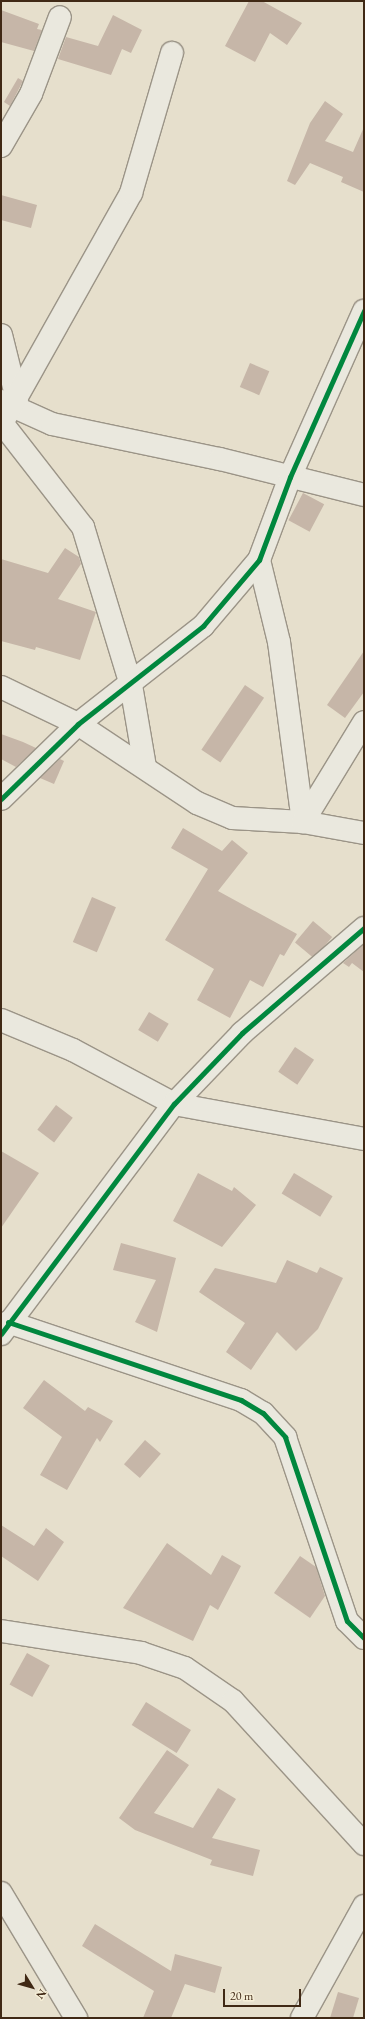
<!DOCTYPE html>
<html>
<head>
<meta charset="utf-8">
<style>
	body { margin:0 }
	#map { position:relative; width:365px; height:2019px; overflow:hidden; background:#e6dfcc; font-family:"EB Garamond",serif }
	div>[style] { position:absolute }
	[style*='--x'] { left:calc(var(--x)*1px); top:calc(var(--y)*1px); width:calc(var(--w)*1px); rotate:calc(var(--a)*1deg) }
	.building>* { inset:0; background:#c6b6a8; transform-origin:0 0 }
	.roads { filter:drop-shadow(1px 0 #9b9487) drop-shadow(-1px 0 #9b9487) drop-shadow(0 1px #9b9487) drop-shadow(0 -1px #9b9487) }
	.street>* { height:22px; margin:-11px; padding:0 11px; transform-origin:11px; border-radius:11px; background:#eae8de }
	.cycleway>* { height:5px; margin:-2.5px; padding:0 2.5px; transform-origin:2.5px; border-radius:2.5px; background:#00873e }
	span { translate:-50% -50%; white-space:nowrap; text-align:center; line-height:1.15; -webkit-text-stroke:3.5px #f5eed7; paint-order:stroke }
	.frame { position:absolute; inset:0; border:2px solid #402915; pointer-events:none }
	.north { position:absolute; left:12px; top:1967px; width:40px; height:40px; -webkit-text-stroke:3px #f5eed7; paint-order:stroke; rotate:127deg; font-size:11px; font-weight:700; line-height:16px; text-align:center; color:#402915 }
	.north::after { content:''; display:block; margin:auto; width:14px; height:18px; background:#402915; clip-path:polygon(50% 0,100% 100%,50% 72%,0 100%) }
	.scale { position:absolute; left:223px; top:1989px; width:78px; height:18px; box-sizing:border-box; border:2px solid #402915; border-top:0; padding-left:5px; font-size:12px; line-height:14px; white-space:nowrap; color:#402915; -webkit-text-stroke:3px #f5eed7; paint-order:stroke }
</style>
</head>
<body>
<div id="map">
	<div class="building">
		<i style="clip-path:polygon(249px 1px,262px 1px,302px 23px,287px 45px,270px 33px,255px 62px,225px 46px)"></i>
		<i style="clip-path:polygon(1px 10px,39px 24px,37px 29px,42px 30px,34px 51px,1px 42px)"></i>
		<i style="clip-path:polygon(113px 15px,142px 30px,131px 53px,122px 49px,111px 75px,58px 59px,66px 37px,98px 46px)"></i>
		<i style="clip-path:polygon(18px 78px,23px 81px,10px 106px,4px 102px)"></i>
		<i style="clip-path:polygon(325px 101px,343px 114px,325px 141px,353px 152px,364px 127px,364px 192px,341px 182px,343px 177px,310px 163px,295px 185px,287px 181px,310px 123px)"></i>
		<i style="clip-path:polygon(1px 195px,37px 205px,31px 228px,1px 220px)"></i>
		<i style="left:250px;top:363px;width:21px;height:26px;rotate:23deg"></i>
		<i style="left:303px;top:493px;width:24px;height:31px;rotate:28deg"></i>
		<i style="clip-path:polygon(65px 548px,79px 557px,81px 564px,58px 599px,96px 612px,80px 660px,36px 647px,35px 650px,1px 641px,1px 559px,48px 573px)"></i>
		<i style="clip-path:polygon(364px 651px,364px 692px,345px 718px,327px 705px)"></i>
		<i style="left:245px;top:685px;width:23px;height:78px;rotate:34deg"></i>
		<i style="clip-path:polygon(1px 734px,23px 742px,36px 748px,16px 767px,1px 759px)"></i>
		<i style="clip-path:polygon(60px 759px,64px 761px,54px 784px,40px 778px)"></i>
		<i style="clip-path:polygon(183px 828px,222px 851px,232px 840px,248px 853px,218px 891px,297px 934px,284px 956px,280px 954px,263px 987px,250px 980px,230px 1018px,197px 1000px,214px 969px,165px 940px,208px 869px,171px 848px)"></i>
		<i style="left:92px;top:897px;width:26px;height:49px;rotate:23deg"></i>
		<i style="left:313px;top:921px;width:25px;height:28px;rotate:40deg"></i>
		<i style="clip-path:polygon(364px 944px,364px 972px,352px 963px,349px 967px,343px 963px)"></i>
		<i style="left:149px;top:1012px;width:23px;height:21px;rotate:31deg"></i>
		<i style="left:295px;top:1047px;width:23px;height:30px;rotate:34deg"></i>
		<i style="left:56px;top:1105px;width:21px;height:31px;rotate:37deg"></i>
		<i style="clip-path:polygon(1px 1151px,39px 1173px,1px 1228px)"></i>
		<i style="clip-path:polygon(198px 1173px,232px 1191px,234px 1187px,256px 1205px,222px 1247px,173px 1221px)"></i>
		<i style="left:294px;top:1173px;width:45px;height:24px;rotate:31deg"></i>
		<i style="clip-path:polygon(121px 1243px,176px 1258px,157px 1332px,135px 1322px,156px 1280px,113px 1270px)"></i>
		<i style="clip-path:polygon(287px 1260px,317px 1273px,320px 1267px,343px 1278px,318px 1329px,296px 1351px,277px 1332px,251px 1370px,226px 1352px,245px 1323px,199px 1292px,215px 1268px,276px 1283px)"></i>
		<i style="clip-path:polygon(44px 1380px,85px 1411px,88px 1407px,113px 1421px,100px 1442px,97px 1438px,67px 1490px,40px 1475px,62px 1437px,23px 1408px)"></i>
		<i style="left:145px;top:1440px;width:21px;height:32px;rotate:41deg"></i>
		<i style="clip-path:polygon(1px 1525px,34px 1546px,46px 1528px,64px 1542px,38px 1581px,1px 1556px)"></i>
		<i style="clip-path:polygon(167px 1543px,211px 1575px,222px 1555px,241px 1566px,218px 1610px,210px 1605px,193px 1641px,123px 1608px)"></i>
		<i style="clip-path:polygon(300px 1556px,316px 1567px,325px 1596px,310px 1618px,274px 1593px)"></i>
		<i style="left:27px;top:1653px;width:26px;height:36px;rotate:29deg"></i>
		<i style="left:146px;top:1702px;width:53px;height:27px;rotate:32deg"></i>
		<i style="clip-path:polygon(167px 1750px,189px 1765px,154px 1813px,193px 1828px,218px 1788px,236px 1799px,212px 1838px,260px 1850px,253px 1876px,210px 1865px,212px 1860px,135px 1830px,119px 1818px)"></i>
		<i style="clip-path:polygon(95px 1924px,171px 1971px,175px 1954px,222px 1967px,215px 1993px,185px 1984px,171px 2018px,143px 2018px,154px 1991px,82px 1946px)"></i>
		<i style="clip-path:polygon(338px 1992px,359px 1998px,353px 2018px,330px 2018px)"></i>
	</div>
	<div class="roads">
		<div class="street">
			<i style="--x:1;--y:146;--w:60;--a:-60"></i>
			<i style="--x:31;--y:94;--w:82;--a:-69.4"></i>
			<i style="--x:1;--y:335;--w:66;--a:76"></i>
			<i style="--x:1;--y:401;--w:56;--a:24.3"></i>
			<i style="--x:52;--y:424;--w:172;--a:11.8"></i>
			<i style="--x:220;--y:459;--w:148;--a:14"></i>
			<i style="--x:2;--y:423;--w:132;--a:52.1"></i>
			<i style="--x:83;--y:527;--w:165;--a:73.1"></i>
			<i style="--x:131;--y:685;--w:83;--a:80.3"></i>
			<i style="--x:1;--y:425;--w:266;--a:-60.7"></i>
			<i style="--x:131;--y:193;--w:146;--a:-73.7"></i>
			<i style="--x:259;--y:560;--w:84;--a:76.3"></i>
			<i style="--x:279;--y:642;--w:182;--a:82.4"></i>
			<i style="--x:1;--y:687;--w:85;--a:25.7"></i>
			<i style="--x:78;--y:724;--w:143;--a:33.6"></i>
			<i style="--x:197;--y:803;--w:38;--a:23"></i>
			<i style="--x:232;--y:818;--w:71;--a:3.2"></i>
			<i style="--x:303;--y:822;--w:62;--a:10.2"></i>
			<i style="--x:1;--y:799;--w:107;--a:-44.2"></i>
			<i style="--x:78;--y:724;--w:159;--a:-38.1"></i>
			<i style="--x:203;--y:626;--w:87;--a:-49.7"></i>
			<i style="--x:259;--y:560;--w:89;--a:-69.5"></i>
			<i style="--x:290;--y:477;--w:182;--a:-66"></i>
			<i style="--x:303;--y:822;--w:117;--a:-58.6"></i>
			<i style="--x:1;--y:1020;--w:78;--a:22.6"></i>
			<i style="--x:73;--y:1050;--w:115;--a:28.1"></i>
			<i style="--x:174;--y:1104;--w:193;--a:10.4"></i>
			<i style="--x:8;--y:1322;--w:246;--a:18.5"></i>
			<i style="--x:241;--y:1400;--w:26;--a:31"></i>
			<i style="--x:263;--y:1413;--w:33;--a:47"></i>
			<i style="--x:285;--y:1437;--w:194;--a:71.4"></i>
			<i style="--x:347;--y:1621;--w:24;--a:45"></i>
			<i style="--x:1;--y:1334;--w:288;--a:-53.1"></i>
			<i style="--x:174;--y:1104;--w:98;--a:-46.2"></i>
			<i style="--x:242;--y:1033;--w:161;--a:-40.7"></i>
			<i style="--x:1;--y:1631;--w:142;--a:8.9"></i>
			<i style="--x:141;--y:1653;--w:46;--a:18.8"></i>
			<i style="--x:185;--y:1668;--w:58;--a:34.5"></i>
			<i style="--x:233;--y:1701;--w:194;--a:47.5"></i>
			<i style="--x:1;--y:1893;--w:146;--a:59"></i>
			<i style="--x:302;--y:2018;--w:128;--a:-61"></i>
		</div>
	</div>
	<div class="cycleway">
		<i style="--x:1;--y:799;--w:107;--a:-44.2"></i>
		<i style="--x:78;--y:724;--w:159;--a:-38.1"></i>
		<i style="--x:203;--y:626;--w:87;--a:-49.7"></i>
		<i style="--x:259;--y:560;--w:89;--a:-69.5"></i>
		<i style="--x:290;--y:477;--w:182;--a:-66"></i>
		<i style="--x:8;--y:1322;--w:246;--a:18.5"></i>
		<i style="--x:241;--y:1400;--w:26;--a:31"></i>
		<i style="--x:263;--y:1413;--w:33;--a:47"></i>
		<i style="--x:285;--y:1437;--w:194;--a:71.4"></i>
		<i style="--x:347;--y:1621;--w:24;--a:45"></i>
		<i style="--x:1;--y:1334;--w:288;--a:-53.1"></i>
		<i style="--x:174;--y:1104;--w:98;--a:-46.2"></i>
		<i style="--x:242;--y:1033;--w:161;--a:-40.7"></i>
	</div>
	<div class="frame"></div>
	<div class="north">N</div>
	<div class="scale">20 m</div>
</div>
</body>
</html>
